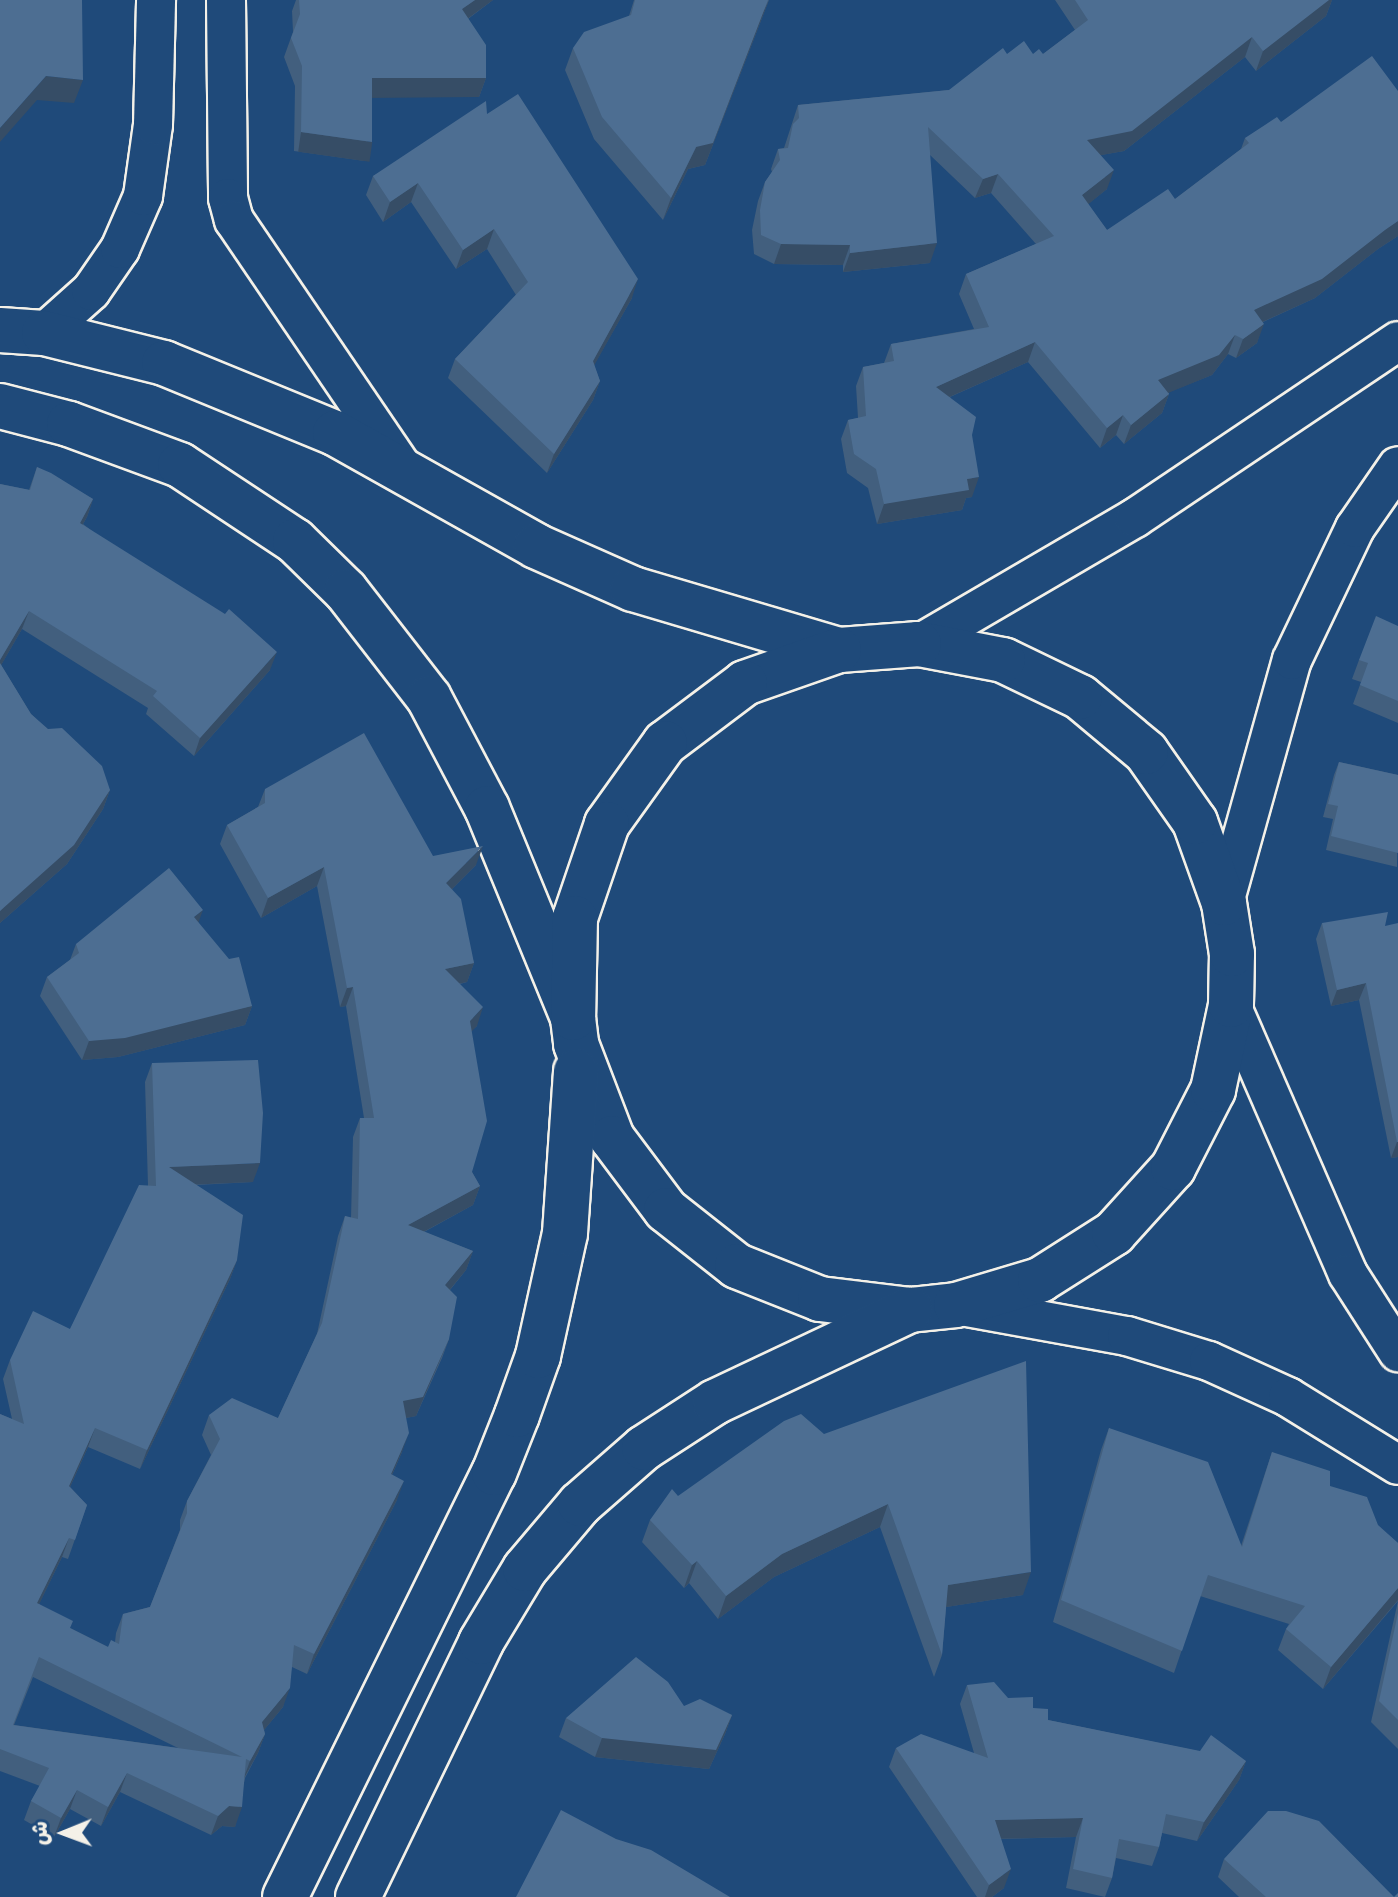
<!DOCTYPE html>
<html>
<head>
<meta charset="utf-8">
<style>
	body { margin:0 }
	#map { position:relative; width:1398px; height:1897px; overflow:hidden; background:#1f4a7a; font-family:"Shantell Sans","Playpen Sans Arabic",sans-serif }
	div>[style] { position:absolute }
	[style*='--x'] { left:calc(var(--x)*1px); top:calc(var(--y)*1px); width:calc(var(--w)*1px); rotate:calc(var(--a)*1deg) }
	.roads { filter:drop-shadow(2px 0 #f4f1e8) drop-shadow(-2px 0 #f4f1e8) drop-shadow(0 2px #f4f1e8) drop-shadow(0 -2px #f4f1e8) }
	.street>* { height:38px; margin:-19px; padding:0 19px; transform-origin:19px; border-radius:19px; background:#1f4a7a }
	.secondary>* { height:44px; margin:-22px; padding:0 22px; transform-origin:22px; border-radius:22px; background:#1f4a7a }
	.wall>* { inset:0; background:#425f7e }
	.shaded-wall>* { inset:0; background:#364d66; transform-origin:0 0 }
	.building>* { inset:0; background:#4d6e92 }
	span { translate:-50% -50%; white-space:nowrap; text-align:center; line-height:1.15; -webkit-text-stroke:7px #1f4a7a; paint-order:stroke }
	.north { position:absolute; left:24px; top:1793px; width:80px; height:80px; -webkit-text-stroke:6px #1f4a7a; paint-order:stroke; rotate:269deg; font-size:22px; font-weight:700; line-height:32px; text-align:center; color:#f4f1e8 }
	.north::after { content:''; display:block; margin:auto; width:28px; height:36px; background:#f4f1e8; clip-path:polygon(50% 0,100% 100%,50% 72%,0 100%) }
</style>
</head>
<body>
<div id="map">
	<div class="roads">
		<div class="street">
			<i style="--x:226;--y:0;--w:198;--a:89.4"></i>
			<i style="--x:228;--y:198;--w:23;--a:75"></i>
			<i style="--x:234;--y:220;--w:299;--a:55.8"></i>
			<i style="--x:44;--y:333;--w:63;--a:-41.8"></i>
			<i style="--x:91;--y:291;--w:51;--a:-55.4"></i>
			<i style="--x:120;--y:249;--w:58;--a:-66.5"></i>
			<i style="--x:143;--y:196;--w:72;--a:-82"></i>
			<i style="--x:153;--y:125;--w:125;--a:-88.6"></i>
			<i style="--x:919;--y:644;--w:250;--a:-30.3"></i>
			<i style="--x:1135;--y:518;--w:317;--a:-33.9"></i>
			<i style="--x:1224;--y:903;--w:252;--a:-74.4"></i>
			<i style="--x:1292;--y:660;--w:146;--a:-64.5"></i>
			<i style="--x:1355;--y:528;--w:75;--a:-55.3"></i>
			<i style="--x:1231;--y:1005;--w:293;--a:66.5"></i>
			<i style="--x:1348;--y:1274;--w:93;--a:57.3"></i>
			<i style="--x:956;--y:1305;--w:174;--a:10.3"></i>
			<i style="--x:1127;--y:1336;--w:86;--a:17"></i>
			<i style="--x:1209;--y:1361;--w:87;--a:24.5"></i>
			<i style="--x:1288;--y:1397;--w:129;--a:31.7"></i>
		</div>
		<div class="secondary">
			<i style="--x:0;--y:330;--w:44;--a:3.9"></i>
			<i style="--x:44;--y:333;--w:124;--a:14"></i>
			<i style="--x:164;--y:363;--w:185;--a:22.3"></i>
			<i style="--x:335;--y:433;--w:231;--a:29.3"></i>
			<i style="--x:536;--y:546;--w:106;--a:23.9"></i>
			<i style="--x:633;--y:589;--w:215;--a:16.5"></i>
			<i style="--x:0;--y:406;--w:71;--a:14.6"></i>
			<i style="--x:69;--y:424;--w:118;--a:20.3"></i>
			<i style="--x:180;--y:465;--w:138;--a:33.5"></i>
			<i style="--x:295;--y:541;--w:71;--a:44.4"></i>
			<i style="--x:346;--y:591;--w:135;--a:52.2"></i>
			<i style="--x:429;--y:698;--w:124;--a:62.2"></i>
			<i style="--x:487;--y:808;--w:227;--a:67.7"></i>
			<i style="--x:573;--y:1018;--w:26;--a:83"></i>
			<i style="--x:576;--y:1044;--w:101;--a:69"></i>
			<i style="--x:612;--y:1138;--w:90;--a:53.1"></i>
			<i style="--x:666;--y:1210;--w:90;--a:38.3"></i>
			<i style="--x:737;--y:1266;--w:89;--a:21.7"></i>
			<i style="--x:820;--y:1299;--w:91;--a:7"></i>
			<i style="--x:910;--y:1310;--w:46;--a:-6.2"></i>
			<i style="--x:956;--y:1305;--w:88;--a:-16.6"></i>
			<i style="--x:1040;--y:1280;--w:88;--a:-32.4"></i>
			<i style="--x:1114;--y:1233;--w:88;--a:-47.8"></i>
			<i style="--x:1173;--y:1168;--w:88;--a:-62.9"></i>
			<i style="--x:1213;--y:1090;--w:87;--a:-78"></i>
			<i style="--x:1231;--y:1005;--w:51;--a:-88.9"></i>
			<i style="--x:1232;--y:954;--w:52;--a:-98.9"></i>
			<i style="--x:1224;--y:903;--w:86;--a:-109.7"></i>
			<i style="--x:1195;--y:822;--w:85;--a:-125"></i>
			<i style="--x:1146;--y:752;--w:86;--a:-140.2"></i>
			<i style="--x:1080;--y:697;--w:85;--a:-154.3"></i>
			<i style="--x:1003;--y:660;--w:86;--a:-169.2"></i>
			<i style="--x:919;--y:644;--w:80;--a:175.7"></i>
			<i style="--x:839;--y:650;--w:100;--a:160.7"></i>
			<i style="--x:745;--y:683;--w:100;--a:143.1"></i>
			<i style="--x:665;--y:743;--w:100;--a:125.6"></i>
			<i style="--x:607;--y:824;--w:99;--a:108.8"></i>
			<i style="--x:575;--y:918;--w:100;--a:91.1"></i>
			<i style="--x:285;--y:1897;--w:473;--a:-63.8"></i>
			<i style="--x:494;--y:1473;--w:62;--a:-68.4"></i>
			<i style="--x:517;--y:1415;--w:63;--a:-70.4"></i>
			<i style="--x:538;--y:1356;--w:126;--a:-77.6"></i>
			<i style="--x:565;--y:1233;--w:162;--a:-86.1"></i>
			<i style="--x:358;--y:1897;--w:283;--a:-64.2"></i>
			<i style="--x:481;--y:1642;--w:85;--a:-58.9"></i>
			<i style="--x:525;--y:1569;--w:85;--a:-49.8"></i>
			<i style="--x:580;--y:1504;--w:85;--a:-41.2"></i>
			<i style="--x:644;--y:1448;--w:85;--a:-32.9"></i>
			<i style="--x:715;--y:1402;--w:216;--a:-25.3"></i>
		</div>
	</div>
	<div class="wall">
		<i style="clip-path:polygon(296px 0,493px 0,468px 19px,486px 78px,479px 97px,372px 97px,365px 161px,294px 151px,295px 86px,284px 57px,293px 32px,292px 11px)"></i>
		<i style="clip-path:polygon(634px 0,769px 0,705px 165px,688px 169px,663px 220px,594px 139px,565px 70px,573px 48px,629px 16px)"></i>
		<i style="clip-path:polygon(1055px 0,1332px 0,1326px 16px,1256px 71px,1245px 57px,1124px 151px,1101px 155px,1107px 189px,1088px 204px,1107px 230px,1175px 199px,1241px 149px,1245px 138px,1281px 122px,1398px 91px,1398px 236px,1378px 249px,1315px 298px,1263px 322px,1257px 343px,1236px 358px,1228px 354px,1212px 375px,1169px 392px,1169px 394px,1162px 413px,1124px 444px,1116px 435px,1100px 448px,1028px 362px,950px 397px,972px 435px,972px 497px,966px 498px,962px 510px,877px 524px,868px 488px,847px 473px,841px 439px,848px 420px,858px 418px,856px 386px,863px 367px,884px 363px,891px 344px,974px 329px,959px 294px,966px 274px,1036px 244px,991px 193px,975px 198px,930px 155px,930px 263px,843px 272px,843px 265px,774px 264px,754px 254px,752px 230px,758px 201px,765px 182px,772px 172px,771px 169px,778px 149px,784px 148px,798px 105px,949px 90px,1033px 54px,1043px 54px,1075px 30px)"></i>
		<i style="clip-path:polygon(487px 114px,632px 298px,594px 365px,600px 381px,593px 400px,547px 473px,448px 378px,455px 359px,516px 295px,487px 249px,456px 269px,411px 202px,383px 222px,366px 195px,373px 176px)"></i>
		<i style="clip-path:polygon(37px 467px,93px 499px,87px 517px,83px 524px,270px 670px,194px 756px,146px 714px,148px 708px,22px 629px,1px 665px,31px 714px,110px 790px,103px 809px,67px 864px,0 923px,0 484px,29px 490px)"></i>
		<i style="clip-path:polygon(1398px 626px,1398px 723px,1353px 704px,1361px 682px,1352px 679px,1359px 660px)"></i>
		<i style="clip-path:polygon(1339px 762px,1398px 775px,1397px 867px,1326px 850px,1333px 819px,1323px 817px,1334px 775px)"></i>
		<i style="clip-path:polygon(evenodd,265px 789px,433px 856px,476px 865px,452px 889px,474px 963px,467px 982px,460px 984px,477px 1026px,471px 1031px,472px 1172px,480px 1186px,473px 1205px,424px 1232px,473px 1251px,466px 1270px,450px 1290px,449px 1339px,442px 1358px,416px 1416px,406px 1418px,402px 1452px,392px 1475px,397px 1500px,307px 1674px,292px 1667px,283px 1707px,264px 1730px,265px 1734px,258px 1753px,245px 1778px,235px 1827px,222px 1826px,211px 1835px,120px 1792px,101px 1826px,70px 1809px,54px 1837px,24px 1820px,31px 1801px,40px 1786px,0 1771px,0 1414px,12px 1419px,3px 1379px,10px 1360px,70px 1329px,148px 1186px,145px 1082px,152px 1063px,253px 1182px,196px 1185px,237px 1260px,230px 1279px,140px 1469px,88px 1447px,70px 1487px,87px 1505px,68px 1559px,62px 1557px,39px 1604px,70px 1628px,108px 1647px,115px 1642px,116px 1633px,123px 1614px,150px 1607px,180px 1530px,180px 1520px,187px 1501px,211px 1455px,202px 1435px,209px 1415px,278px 1418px,317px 1334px,338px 1236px,345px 1216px,351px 1218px,353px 1137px,360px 1118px,364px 1118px,346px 1006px,340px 1007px,317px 886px,261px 918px,220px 844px,227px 825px,258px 807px,265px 789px,33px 1677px,178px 1748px,14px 1725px,33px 1677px)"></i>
		<i style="clip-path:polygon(198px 922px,252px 1006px,245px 1025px,118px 1057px,82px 1060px,40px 996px,47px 977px,70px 960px,76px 944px)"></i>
		<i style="clip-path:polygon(1322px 923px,1385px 926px,1398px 1157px,1391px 1158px,1359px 1000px,1331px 1006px,1316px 939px)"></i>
		<i style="clip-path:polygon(1109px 1428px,1241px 1546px,1272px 1452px,1330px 1486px,1398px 1543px,1398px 1749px,1371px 1722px,1398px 1601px,1323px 1689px,1278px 1650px,1286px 1629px,1289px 1624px,1200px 1596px,1174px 1673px,1053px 1622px,1101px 1450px)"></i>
		<i style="clip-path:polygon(824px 1434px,1023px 1595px,946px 1607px,942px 1655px,934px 1677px,880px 1527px,774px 1577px,718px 1619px,689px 1583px,684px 1588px,642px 1542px,650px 1520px,678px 1496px)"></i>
		<i style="clip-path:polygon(967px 1685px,1008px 1698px,1033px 1708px,1048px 1720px,1246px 1761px,1239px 1780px,1197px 1841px,1162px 1833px,1159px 1847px,1152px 1866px,1116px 1858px,1112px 1878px,1105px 1897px,1066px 1888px,1076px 1837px,1001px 1839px,1004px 1888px,992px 1897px,977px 1897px,889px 1767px,896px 1748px,974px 1753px,960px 1704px)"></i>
		<i style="clip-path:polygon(684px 1706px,732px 1715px,725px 1734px,709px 1769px,595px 1757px,559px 1737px,566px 1718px)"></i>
		<i style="clip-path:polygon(1224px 1859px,1394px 1897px,1398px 1897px,1239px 1897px,1218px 1877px)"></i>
	</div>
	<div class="shaded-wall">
		<i style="clip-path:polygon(475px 0,493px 0,455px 28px,462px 9px)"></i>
		<i style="clip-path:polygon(769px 0,705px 165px,688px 169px,663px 220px,671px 198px)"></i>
		<i style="clip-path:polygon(1322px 0,1332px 0,1326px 16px,1256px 71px,1263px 51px)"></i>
		<i style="clip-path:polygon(1252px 37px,1245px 57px,1124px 151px,1080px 159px,1087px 140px)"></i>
		<i style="clip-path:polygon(46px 76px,83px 80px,74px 103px,37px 100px,0 142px,0 128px)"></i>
		<i style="clip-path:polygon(372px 78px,486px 78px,479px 97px,365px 98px)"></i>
		<i style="left:301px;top:132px;width:72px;height:20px;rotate:8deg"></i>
		<i style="clip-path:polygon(1114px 170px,1107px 189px,1075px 215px,1082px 195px)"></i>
		<i style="clip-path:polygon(998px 174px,991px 193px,975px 198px,983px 179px)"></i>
		<i style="clip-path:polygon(418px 183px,411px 202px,383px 222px,390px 202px)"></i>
		<i style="clip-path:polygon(1398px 221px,1398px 236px,1378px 249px,1315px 298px,1247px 329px,1254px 310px)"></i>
		<i style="clip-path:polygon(494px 229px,487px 249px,456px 269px,463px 250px)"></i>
		<i style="clip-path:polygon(937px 243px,930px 263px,843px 272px,850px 253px)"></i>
		<i style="clip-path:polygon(781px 244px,850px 245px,843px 265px,774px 264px)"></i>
		<i style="clip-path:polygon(638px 279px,632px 298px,586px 380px,593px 361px)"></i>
		<i style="clip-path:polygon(1264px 324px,1257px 343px,1236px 358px,1243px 339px)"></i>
		<i style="clip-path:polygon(1235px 335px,1228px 354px,1212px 375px,1151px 400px,1158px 380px)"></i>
		<i style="clip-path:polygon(1035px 342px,1028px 362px,929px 406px,936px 387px)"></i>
		<i style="clip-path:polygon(600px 381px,593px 400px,547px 473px,554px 454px)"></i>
		<i style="clip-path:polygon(1169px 394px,1162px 413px,1124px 444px,1131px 425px)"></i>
		<i style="clip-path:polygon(1123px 415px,1116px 435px,1100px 448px,1107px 428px)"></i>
		<i style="clip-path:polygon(979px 477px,972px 497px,966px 498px,962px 510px,877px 524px,884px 504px,967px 479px)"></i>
		<i style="clip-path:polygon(93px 499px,87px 517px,73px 541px,80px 523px)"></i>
		<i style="clip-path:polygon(29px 611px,22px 629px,0 667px,0 660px)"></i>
		<i style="clip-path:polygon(277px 652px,270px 670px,194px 756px,200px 738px)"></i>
		<i style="clip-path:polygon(110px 790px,103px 809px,67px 864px,0 923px,0 911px)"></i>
		<i style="clip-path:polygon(483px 846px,476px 865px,439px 902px,446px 883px)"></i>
		<i style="clip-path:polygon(324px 867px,317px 886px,261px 918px,268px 898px)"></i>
		<i style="clip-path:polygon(203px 910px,196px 929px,194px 917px)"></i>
		<i style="clip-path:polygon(474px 963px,467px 982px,438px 988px,445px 969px)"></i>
		<i style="clip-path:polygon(1366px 983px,1359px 1000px,1331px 1006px,1337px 990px)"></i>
		<i style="clip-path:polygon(353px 987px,346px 1006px,340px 1007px,347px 988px)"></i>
		<i style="clip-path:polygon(252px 1006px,245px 1025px,118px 1057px,82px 1060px,89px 1041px)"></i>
		<i style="clip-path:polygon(483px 1007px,477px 1026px,463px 1040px,470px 1021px)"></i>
		<i style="clip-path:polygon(1397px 1142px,1398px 1142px,1398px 1157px,1391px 1158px)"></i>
		<i style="clip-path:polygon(260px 1163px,253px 1182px,162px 1186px,169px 1167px)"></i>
		<i style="clip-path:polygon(480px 1186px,473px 1205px,401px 1244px,408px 1225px)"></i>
		<i style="clip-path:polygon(473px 1251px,466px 1270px,438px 1304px,445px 1285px)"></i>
		<i style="clip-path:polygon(237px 1260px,230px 1279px,140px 1469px,147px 1450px)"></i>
		<i style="clip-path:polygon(449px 1339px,416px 1416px,396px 1420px,403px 1401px)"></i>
		<i style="clip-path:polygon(95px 1428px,88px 1447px,62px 1505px,69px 1486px)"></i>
		<i style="clip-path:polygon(409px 1433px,402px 1452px,384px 1493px,391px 1474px)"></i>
		<i style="clip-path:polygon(404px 1481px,397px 1500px,307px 1674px,314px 1654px)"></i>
		<i style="clip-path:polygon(888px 1504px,880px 1527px,774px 1577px,718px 1619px,726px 1596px,782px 1554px)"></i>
		<i style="clip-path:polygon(69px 1538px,62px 1557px,30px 1623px,37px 1603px)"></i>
		<i style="clip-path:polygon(697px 1561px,689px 1583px,684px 1588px,692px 1565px)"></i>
		<i style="clip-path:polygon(1031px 1572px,1023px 1595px,940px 1608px,948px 1585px)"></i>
		<i style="clip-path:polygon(1398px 1588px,1398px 1600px,1323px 1689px,1331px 1667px)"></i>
		<i style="clip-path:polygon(290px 1688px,283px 1707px,255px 1741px,262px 1722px)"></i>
		<i style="clip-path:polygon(732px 1715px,725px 1734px,709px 1769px,595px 1757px,602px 1738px)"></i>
		<i style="clip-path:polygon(265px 1734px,258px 1753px,243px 1780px,250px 1761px)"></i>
		<i style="clip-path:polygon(1246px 1761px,1239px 1780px,1197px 1841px,1204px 1822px)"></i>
		<i style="clip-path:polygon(127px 1773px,120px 1792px,101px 1826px,108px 1807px)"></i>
		<i style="clip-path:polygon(77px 1790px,70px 1809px,54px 1837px,61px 1818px)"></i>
		<i style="clip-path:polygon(229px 1806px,242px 1807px,235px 1827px,222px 1826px,211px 1835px,218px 1816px)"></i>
		<i style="clip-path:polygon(1083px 1818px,1076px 1837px,988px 1839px,995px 1820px)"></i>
		<i style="clip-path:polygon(1011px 1869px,1004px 1888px,992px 1897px,985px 1897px,989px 1885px)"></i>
	</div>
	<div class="building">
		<i style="clip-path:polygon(0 0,82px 0,83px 80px,46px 76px,0 128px)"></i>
		<i style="clip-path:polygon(299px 0,475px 0,462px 9px,486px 45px,486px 78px,372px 78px,372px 142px,301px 132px,302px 66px,291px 38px,300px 14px)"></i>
		<i style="clip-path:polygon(635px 0,768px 0,713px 143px,696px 147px,671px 198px,602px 117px,573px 48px,584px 32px,631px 15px)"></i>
		<i style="clip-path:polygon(1075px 0,1329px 0,1263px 51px,1252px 37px,1132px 131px,1087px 140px,1114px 170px,1082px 195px,1107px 230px,1168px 189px,1175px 199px,1249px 143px,1245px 138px,1277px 117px,1281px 122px,1372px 56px,1398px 91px,1398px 221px,1385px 230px,1322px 279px,1254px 310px,1264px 324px,1243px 339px,1235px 335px,1219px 355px,1158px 380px,1169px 394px,1131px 425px,1123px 415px,1107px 428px,1035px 342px,936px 387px,976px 417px,972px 435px,979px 477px,967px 479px,969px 490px,884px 504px,876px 469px,854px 454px,848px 420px,866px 416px,863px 367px,894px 361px,891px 344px,989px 327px,966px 274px,1054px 236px,998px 174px,983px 179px,928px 127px,937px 243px,850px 253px,850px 245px,781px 244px,761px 235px,760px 210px,765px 182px,780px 160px,778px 149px,788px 148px,793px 124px,799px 118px,798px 105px,949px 90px,1003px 48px,1007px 54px,1024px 41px,1033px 54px,1039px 49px,1043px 54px,1088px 20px)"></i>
		<i style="clip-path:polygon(518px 94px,638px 279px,593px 361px,600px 381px,554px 454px,455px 359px,528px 282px,494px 229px,463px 250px,418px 183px,390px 202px,373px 176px,486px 101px,487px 114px)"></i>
		<i style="clip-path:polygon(37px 467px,51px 473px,93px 499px,80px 523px,225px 614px,229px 609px,277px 652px,200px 738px,153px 696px,157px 691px,29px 611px,0 660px,0 484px,30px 490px)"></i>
		<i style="clip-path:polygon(1376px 616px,1398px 626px,1398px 701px,1360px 685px,1368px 663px,1359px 660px)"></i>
		<i style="clip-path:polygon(0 663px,31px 714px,48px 729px,62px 728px,102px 766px,110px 790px,74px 845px,0 911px)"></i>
		<i style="clip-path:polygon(evenodd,364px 733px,433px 856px,483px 846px,446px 883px,461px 899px,474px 963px,445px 969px,483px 1007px,470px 1021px,487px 1121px,472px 1172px,480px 1186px,408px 1225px,473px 1251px,445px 1285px,457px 1297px,449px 1339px,423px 1397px,403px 1401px,409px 1433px,391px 1474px,404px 1481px,314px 1654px,294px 1645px,290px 1688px,262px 1722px,265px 1734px,250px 1761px,246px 1759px,242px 1807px,229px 1806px,218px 1816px,127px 1773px,108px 1807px,77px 1790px,61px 1818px,31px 1801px,49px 1768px,0 1749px,0 1414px,24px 1424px,10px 1360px,33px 1311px,70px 1329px,139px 1185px,156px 1186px,152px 1063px,258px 1060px,263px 1113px,260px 1163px,169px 1167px,243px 1215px,237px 1260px,147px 1450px,95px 1428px,69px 1486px,87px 1505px,75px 1540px,69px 1538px,37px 1603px,73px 1621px,70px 1628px,108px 1647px,111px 1640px,119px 1644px,123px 1614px,150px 1607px,187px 1513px,187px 1501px,220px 1439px,209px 1415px,232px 1398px,278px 1418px,322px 1323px,345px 1216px,358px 1219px,360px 1118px,374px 1118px,353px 987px,347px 988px,324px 867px,268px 898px,227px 825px,265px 803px,265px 789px,364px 733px,39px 1657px,242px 1757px,13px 1725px,39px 1657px)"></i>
		<i style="clip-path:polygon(1339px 762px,1398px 775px,1398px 853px,1331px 836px,1338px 806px,1328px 804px)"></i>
		<i style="clip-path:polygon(169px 868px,203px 910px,194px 917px,229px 959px,239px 957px,252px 1006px,125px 1038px,89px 1041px,47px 977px,79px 953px,76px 944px)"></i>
		<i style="clip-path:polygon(1388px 912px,1385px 926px,1398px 923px,1398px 1142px,1397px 1142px,1366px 983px,1337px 990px,1322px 923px)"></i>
		<i style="clip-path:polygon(1026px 1361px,1031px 1572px,948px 1585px,942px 1655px,888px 1504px,782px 1554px,726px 1596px,697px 1561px,692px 1565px,650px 1520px,672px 1489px,678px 1496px,784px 1421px,801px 1414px,824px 1434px)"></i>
		<i style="clip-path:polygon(1109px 1428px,1208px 1462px,1242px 1547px,1272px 1452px,1330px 1471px,1330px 1486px,1367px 1497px,1378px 1525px,1398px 1543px,1398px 1588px,1331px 1667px,1286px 1629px,1305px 1606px,1208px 1575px,1182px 1651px,1061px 1600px)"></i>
		<i style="clip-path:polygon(1398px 1613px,1398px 1720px,1379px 1701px)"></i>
		<i style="clip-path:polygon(636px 1657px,668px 1682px,684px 1706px,700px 1699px,732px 1715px,716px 1750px,602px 1738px,566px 1718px)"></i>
		<i style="clip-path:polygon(994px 1682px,1008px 1698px,1033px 1697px,1033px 1708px,1048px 1709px,1048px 1720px,1200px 1751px,1211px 1735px,1246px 1761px,1204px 1822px,1166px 1814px,1159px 1847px,1119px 1839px,1112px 1878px,1073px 1869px,1083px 1818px,995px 1820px,1011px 1869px,989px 1885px,896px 1748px,921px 1734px,988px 1758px,967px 1685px)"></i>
		<i style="clip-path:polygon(561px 1810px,616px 1839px,651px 1850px,730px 1897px,516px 1897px)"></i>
		<i style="clip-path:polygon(1268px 1811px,1286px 1811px,1319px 1821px,1394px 1897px,1398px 1893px,1398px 1897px,1266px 1897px,1224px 1859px)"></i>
	</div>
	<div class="north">ش</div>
</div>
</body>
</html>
